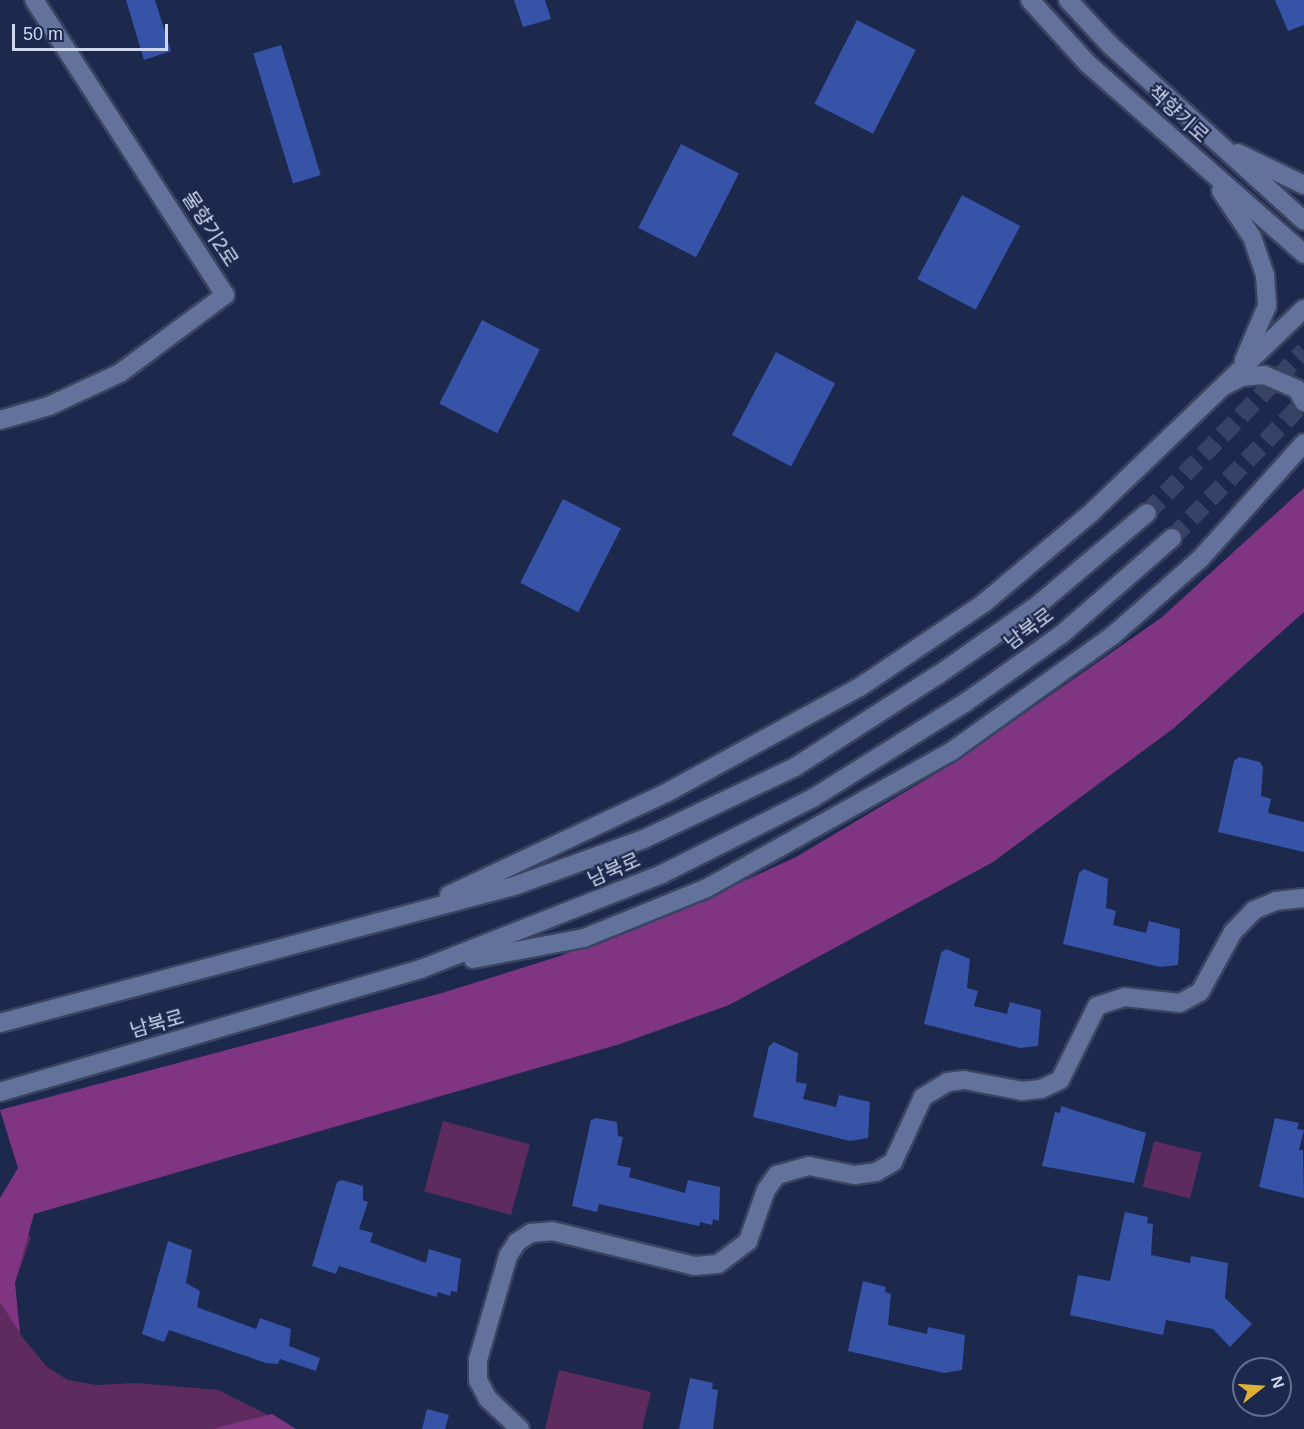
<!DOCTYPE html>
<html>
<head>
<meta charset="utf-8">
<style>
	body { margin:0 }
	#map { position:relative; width:1304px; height:1429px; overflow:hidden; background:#1c294c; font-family:Arial,"Noto Sans KR",sans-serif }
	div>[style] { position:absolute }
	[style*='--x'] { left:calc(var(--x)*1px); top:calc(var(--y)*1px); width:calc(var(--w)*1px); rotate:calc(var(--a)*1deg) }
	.green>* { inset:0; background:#5d2b5e; transform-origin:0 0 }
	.forest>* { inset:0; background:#7f3581 }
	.building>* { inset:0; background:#3653a8; transform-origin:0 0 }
	.secondary-tunnel>* { height:18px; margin-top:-9px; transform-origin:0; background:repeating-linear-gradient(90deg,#374364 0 18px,transparent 0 27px) }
	.roads { filter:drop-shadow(2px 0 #3a4461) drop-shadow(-2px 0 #3a4461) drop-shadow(0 2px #3a4461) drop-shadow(0 -2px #3a4461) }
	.street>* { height:18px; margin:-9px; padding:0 9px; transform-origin:9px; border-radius:9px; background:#62729b }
	.secondary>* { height:18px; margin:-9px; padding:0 9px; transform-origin:9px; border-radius:9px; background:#62729b }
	span { translate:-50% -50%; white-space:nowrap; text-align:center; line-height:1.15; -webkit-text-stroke:4.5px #1c294c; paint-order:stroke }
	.street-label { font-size:20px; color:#cdd7ee }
	.north { position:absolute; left:1232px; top:1357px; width:60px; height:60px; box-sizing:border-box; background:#1c294c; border:2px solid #636f8d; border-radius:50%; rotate:73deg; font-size:16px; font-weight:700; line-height:24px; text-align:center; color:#cdd7ee }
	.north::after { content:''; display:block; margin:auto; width:21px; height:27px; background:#dfb034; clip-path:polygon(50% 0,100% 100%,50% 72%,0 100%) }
	.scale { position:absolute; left:12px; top:24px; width:156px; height:27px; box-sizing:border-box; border:3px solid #cdd7ee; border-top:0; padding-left:8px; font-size:18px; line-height:21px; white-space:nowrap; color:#cdd7ee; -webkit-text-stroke:4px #1c294c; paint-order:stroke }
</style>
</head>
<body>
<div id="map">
	<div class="green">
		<i style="left:443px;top:1121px;width:90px;height:73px;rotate:15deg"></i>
		<i style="left:1154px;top:1141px;width:49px;height:47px;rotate:14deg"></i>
		<i style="clip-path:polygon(0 1223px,31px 1237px,15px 1283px,14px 1309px,20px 1334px,47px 1367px,68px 1380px,97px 1385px,136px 1383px,218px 1390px,296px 1429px,0 1429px)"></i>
		<i style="clip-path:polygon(559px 1370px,651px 1392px,642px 1429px,545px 1429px)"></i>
	</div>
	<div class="forest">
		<i style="clip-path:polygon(1304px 488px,1304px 612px,1174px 728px,993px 862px,729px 1005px,620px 1044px,34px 1214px,15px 1283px,20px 1333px,0 1302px,0 1198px,18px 1168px,0 1110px,442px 993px,560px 956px,702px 900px,796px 857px,952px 764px,1161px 618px)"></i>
		<i style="clip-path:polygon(272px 1414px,296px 1429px,215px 1429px,219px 1427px)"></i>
	</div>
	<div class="building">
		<i style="clip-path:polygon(126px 0,155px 0,171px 51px,144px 60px)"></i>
		<i style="clip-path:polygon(514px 0,545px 0,551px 19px,523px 27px)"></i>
		<i style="clip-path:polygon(1275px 0,1304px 0,1304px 25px,1288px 31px)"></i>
		<i style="left:857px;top:20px;width:66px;height:94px;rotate:27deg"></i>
		<i style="left:281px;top:45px;width:136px;height:29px;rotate:73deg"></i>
		<i style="left:681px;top:144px;width:65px;height:94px;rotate:27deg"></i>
		<i style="left:962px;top:195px;width:66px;height:95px;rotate:28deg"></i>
		<i style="left:482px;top:320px;width:65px;height:94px;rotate:27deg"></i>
		<i style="left:776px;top:352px;width:67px;height:94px;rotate:28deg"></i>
		<i style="left:563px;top:499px;width:65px;height:94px;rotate:27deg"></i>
		<i style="clip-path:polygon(1239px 757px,1260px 762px,1263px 767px,1261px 796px,1271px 799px,1268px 813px,1304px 822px,1304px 852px,1218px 832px,1234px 761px)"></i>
		<i style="clip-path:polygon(1084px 869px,1108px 879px,1106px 908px,1116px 911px,1113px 925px,1146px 933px,1149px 921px,1180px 929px,1178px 965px,1160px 967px,1063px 944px,1079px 873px)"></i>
		<i style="clip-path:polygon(946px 949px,970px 959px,967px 988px,978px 991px,974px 1006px,1007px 1014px,1010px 1002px,1041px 1010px,1038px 1046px,1020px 1048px,924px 1024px,941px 953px)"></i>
		<i style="clip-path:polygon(774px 1042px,798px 1053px,796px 1082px,807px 1084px,803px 1099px,836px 1107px,839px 1095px,870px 1102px,868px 1138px,850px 1141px,753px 1117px,769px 1046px)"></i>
		<i style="clip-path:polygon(1061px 1106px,1146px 1133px,1134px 1183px,1042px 1166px,1055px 1112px,1060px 1113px)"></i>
		<i style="clip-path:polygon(596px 1118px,617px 1122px,618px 1136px,623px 1137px,617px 1165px,631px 1168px,629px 1177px,685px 1193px,688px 1180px,720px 1187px,719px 1221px,713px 1219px,712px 1225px,700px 1222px,699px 1226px,599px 1204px,597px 1212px,572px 1206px,591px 1120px)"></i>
		<i style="clip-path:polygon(1275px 1118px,1299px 1123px,1297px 1129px,1304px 1130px,1299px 1150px,1303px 1150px,1304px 1198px,1259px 1187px)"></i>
		<i style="clip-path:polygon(342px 1180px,363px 1186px,363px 1200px,368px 1202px,359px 1229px,373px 1233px,370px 1242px,426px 1263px,429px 1249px,461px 1259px,457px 1292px,451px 1291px,450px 1296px,438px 1292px,436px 1297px,339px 1266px,336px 1274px,312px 1266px,337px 1182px)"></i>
		<i style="clip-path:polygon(1125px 1212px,1148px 1217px,1147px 1223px,1153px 1224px,1151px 1255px,1190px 1263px,1191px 1256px,1228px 1263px,1225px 1298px,1252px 1324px,1230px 1347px,1213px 1329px,1166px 1320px,1163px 1335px,1070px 1315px,1078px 1275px,1110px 1281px)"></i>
		<i style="clip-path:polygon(168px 1241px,192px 1250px,186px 1283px,200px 1291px,197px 1307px,256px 1329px,260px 1318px,291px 1329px,289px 1346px,320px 1358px,316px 1371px,280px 1359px,278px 1364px,266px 1363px,169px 1330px,164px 1342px,142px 1334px)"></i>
		<i style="clip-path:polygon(863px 1281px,886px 1287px,885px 1292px,891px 1294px,888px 1325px,927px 1334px,928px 1327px,965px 1335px,962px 1370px,944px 1373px,848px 1351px)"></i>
		<i style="clip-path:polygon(690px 1378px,713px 1383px,712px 1389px,718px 1390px,713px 1429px,679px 1429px)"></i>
		<i style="clip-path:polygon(427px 1409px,449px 1415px,445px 1429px,422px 1429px)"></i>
	</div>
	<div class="secondary-tunnel">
		<i style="--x:1147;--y:513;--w:226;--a:-45.9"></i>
		<i style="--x:1172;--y:538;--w:190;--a:-45.9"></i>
	</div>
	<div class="roads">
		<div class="street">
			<i style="--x:520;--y:1429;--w:44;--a:-136.8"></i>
			<i style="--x:488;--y:1399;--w:21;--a:-118"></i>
			<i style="--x:478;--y:1380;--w:20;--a:-90"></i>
			<i style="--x:478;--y:1360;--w:108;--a:-73.9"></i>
			<i style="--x:508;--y:1256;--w:17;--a:-57"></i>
			<i style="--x:517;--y:1242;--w:17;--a:-33"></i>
			<i style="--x:531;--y:1233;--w:21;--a:-5"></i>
			<i style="--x:552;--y:1231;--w:147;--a:13.8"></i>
			<i style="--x:695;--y:1266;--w:23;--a:-5"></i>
			<i style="--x:718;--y:1264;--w:38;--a:-37"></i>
			<i style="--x:748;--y:1241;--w:54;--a:-70.6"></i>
			<i style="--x:766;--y:1190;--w:19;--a:-54"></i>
			<i style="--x:777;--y:1175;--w:33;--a:-16"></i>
			<i style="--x:809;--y:1166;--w:47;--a:11.1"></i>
			<i style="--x:855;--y:1175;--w:21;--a:-8"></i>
			<i style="--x:876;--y:1172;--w:20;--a:-30"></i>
			<i style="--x:893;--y:1162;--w:72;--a:-65.2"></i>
			<i style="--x:923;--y:1097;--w:29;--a:-31"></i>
			<i style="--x:948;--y:1082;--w:16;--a:-7"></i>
			<i style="--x:964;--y:1080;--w:59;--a:10.7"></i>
			<i style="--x:1022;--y:1091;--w:19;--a:-6"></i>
			<i style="--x:1041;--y:1089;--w:21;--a:-25"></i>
			<i style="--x:1060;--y:1080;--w:83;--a:-63.4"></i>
			<i style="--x:1097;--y:1006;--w:29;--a:-18"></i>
			<i style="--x:1125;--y:997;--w:55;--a:6.2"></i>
			<i style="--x:1180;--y:1003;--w:23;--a:-29"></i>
			<i style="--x:1200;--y:992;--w:68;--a:-61.2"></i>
			<i style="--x:1233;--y:932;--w:30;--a:-46"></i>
			<i style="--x:1254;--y:910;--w:24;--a:-22"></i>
			<i style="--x:1276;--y:901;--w:28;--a:-6"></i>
		</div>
		<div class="secondary">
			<i style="--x:1030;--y:0;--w:86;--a:47.8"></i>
			<i style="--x:1088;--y:64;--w:288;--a:41.3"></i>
			<i style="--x:1068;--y:0;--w:60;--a:47"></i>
			<i style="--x:1109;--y:44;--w:263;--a:42.2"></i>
			<i style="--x:1238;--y:153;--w:73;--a:25.9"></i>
			<i style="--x:1221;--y:191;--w:55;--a:56"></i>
			<i style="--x:1252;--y:237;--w:40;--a:71.1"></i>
			<i style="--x:1265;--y:275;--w:31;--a:86"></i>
			<i style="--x:1267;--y:306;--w:59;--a:113.1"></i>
			<i style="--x:1226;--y:385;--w:17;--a:-28"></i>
			<i style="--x:1241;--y:377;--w:23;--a:-5"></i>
			<i style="--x:1264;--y:375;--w:36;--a:23"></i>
			<i style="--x:1297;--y:389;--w:15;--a:62"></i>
			<i style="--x:0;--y:420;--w:51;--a:-15.9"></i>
			<i style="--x:49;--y:406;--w:78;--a:-24.9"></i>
			<i style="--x:120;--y:373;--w:131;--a:-36.6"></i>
			<i style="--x:225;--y:295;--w:351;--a:-122.9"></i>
			<i style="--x:449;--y:895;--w:240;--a:-25.2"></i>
			<i style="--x:666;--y:793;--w:221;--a:-28.7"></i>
			<i style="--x:860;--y:687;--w:150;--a:-34.1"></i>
			<i style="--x:984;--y:603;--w:140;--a:-40.1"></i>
			<i style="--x:1091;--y:513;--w:295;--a:-43.8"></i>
			<i style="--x:473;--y:959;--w:113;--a:-10.7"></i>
			<i style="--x:584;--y:938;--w:133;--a:-22.1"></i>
			<i style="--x:707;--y:888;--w:281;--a:-29.2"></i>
			<i style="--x:952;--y:751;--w:197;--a:-35.7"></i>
			<i style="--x:1112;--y:636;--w:117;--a:-41.2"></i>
			<i style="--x:1200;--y:559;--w:156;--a:-48.1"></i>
			<i style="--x:0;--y:1023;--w:532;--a:-14.92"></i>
			<i style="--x:514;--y:886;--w:138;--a:-19.9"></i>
			<i style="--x:644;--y:839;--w:167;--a:-25.5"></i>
			<i style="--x:795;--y:767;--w:170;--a:-32.8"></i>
			<i style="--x:938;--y:675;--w:123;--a:-35.1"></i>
			<i style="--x:1039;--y:604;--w:141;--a:-40.1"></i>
			<i style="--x:0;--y:1092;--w:439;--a:-16.3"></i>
			<i style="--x:421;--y:969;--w:259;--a:-21.5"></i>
			<i style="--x:662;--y:874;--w:169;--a:-26.7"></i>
			<i style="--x:813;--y:798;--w:181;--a:-32.1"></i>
			<i style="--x:966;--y:702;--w:118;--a:-35.3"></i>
			<i style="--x:1062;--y:634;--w:146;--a:-41.1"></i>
		</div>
	</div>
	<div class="street-label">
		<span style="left:1178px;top:114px;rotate:42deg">책향기로</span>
		<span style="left:210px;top:229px;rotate:57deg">물향기2로</span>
		<span style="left:1029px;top:629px;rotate:-37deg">남북로</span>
		<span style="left:614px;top:870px;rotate:-24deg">남북로</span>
		<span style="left:157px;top:1024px;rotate:-16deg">남북로</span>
	</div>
	<div class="north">N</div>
	<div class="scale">50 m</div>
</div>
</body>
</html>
